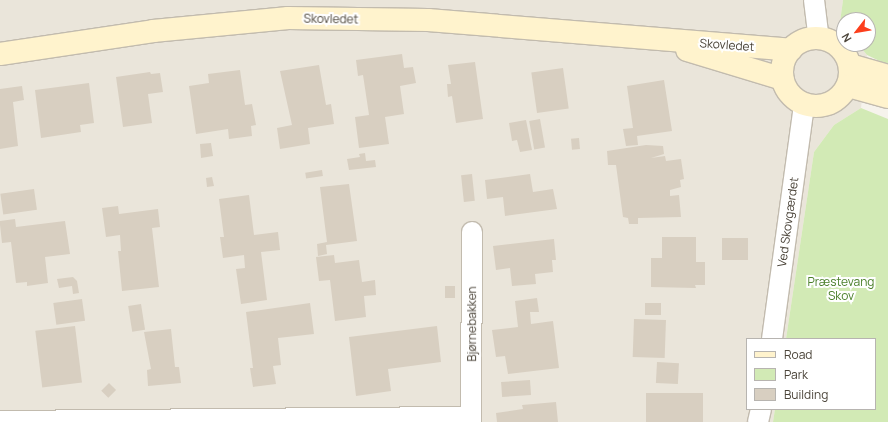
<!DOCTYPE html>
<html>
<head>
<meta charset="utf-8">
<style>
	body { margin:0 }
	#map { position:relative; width:888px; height:422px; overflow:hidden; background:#f6f3ec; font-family:Manrope,sans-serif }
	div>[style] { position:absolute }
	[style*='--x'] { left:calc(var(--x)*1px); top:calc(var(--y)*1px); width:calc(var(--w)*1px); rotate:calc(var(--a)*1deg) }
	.residential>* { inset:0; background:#eae5da }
	.green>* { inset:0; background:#d2eab5 }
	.building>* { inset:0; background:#d8cfc1; transform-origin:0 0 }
	.roads { filter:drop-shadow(1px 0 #c2bbae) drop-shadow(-1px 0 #c2bbae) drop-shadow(0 1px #c2bbae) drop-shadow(0 -1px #c2bbae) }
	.street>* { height:20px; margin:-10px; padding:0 10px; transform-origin:10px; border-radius:10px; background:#fff }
	.secondary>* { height:22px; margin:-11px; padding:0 11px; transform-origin:11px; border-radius:11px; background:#fff3cd }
	.secondary>.ring { margin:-11px; padding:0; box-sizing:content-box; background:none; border:22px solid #fff3cd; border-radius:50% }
	span { translate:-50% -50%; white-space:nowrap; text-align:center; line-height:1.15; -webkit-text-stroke:4px #fff; paint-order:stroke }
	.street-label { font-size:12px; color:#4b4439 }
	.park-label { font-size:12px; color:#4a7f2a }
	.legend { position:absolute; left:746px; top:338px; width:130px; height:72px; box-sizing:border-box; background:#fff; border:1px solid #b7b4b0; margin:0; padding:5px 7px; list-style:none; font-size:12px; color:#4b4439 }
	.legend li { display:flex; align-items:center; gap:8px; height:20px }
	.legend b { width:20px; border:1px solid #b7b4b0 }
	.north { position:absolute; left:836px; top:12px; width:40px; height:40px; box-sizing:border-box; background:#fff; border:1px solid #b7b4b0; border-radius:50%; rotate:239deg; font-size:11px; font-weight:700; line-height:16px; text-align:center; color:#4b4439 }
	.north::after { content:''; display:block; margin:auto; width:14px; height:18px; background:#fc3f1d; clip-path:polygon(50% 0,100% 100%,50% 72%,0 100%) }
</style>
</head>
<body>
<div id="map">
	<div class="residential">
		<i style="clip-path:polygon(0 0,843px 0,840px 22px,844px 26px,844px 44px,858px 44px,867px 55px,861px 108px,834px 125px,814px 152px,786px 339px,747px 339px,747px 409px,775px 409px,773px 422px,0 422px)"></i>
	</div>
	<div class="green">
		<i style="clip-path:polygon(843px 0,888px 0,888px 65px,867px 55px,858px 44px,868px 44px,868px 20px,844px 20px,844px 26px,840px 22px)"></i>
		<i style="clip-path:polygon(861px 108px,888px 119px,888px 422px,773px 422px,775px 409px,875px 409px,875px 339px,786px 339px,814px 152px,834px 125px)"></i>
	</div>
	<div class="building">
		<i style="clip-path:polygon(402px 54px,404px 68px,413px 67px,416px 83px,400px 86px,404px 114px,385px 117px,389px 144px,359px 148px,355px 117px,369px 115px,363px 75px,358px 76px,356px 60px)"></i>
		<i style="clip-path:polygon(475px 62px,483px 119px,456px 123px,452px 96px,448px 97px,447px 84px,451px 84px,448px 65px)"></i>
		<i style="clip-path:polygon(319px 65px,326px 105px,331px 104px,334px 124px,308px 128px,310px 144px,280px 149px,277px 128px,292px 125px,280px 71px)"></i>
		<i style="left:563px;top:68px;width:41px;height:32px;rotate:82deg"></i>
		<i style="clip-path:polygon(240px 70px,245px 105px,252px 104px,256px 125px,251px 126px,252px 136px,229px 139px,228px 129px,196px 134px,189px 86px,209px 83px,208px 74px)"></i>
		<i style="clip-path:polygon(150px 72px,151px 74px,160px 73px,163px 92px,148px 94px,152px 123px,123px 127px,116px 77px)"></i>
		<i style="clip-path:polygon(664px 80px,672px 131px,637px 136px,638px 145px,626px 146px,623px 129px,633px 128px,627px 86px)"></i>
		<i style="clip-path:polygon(89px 83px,94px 123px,80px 125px,81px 132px,41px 138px,35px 90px)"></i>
		<i style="clip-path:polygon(22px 86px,24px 100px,13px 102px,18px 146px,0 149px,0 89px)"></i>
		<i style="left:540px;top:119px;width:29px;height:11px;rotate:80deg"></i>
		<i style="clip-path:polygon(526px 120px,532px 150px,520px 152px,517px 140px,512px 141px,509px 123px)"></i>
		<i style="left:579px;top:138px;width:11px;height:8px;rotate:85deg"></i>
		<i style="clip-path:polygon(211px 143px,213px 156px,201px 158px,200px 144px)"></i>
		<i style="clip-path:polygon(646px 145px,663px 146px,664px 154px,651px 158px,665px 156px,666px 161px,681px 159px,684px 179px,680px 180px,681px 187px,670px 190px,670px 196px,679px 195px,681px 217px,638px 218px,638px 224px,629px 224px,628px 218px,623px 217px,616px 165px,608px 165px,607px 151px)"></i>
		<i style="clip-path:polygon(365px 153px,366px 161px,375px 160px,376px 167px,349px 170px,347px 159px,360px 157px,359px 154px)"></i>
		<i style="left:322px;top:170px;width:6px;height:17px;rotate:81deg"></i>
		<i style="left:472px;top:174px;width:27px;height:11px;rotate:84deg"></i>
		<i style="clip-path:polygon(530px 174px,533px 192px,553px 189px,557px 209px,505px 216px,503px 197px,487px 199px,485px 180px)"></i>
		<i style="clip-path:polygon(212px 177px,214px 186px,207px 187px,206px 178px)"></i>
		<i style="clip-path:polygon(349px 184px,357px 241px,326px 245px,327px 254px,318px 256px,317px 244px,327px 242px,320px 187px)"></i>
		<i style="left:34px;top:189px;width:21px;height:34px;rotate:82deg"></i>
		<i style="clip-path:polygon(249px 195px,254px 235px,278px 232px,280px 250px,261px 252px,267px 300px,241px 304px,236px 269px,245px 268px,244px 255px,223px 258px,220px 237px,224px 237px,219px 199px)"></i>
		<i style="clip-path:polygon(118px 206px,119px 214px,158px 209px,160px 227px,152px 228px,159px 287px,122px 291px,118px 251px,121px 251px,120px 235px,106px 237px,102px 208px)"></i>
		<i style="clip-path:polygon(15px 219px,16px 227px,65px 221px,70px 254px,45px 257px,48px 283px,27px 286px,27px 282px,16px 283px,11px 242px,2px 243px,0 225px,0 221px)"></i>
		<i style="clip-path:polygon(662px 237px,696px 237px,696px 262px,705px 262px,705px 285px,695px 285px,696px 288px,651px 287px,651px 258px,662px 258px)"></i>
		<i style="left:748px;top:238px;width:22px;height:26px;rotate:90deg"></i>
		<i style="clip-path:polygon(554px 239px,556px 260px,552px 260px,553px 272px,535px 274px,536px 284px,512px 286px,510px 268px,496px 270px,493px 246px)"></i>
		<i style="clip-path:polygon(334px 255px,335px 263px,359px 260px,362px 282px,375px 280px,376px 295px,364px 296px,366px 317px,335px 321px,330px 280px,319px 281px,316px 257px)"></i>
		<i style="clip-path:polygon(73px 277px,77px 281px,79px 293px,73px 294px,72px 286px,59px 288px,57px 279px)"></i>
		<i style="left:445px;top:286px;width:10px;height:12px"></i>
		<i style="clip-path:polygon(537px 298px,539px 312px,530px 312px,531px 324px,553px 321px,559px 368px,508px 374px,505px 356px,496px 357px,492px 330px,518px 327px,515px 301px)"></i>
		<i style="left:82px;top:299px;width:22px;height:29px;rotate:82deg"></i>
		<i style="clip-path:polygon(310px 303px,314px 334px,278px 338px,281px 365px,273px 366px,276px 384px,253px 387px,250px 368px,253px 368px,246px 312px)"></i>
		<i style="left:645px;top:303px;width:16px;height:12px"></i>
		<i style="left:141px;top:304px;width:26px;height:13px;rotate:81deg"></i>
		<i style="left:634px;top:319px;width:32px;height:38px;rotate:2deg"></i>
		<i style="left:75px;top:326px;width:57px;height:40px;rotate:83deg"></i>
		<i style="clip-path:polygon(437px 326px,441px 362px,388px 369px,391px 391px,356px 396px,349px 337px)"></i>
		<i style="clip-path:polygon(171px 329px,175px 367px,179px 367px,181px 383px,148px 386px,147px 370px,151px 369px,144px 332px)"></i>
		<i style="left:657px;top:362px;width:22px;height:21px;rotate:3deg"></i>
		<i style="left:530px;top:380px;width:15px;height:29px;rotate:86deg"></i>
		<i style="left:109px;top:383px;width:10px;height:11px;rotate:45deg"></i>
		<i style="left:646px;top:393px;width:57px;height:29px"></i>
		<i style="clip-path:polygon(556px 402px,558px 422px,497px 422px,496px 413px,523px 409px,522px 405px)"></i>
	</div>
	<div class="roads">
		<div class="street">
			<i style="--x:814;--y:0;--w:38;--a:83"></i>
			<i style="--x:772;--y:339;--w:237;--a:-82.2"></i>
			<i style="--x:0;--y:421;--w:471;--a:-0.5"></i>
			<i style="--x:471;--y:422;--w:190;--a:-89.7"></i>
			<i style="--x:758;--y:422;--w:13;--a:-77"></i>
		</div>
		<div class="secondary">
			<i class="ring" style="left:782px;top:38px;width:46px;height:46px"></i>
			<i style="--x:687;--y:50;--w:100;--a:16.8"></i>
			<i style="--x:0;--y:54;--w:155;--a:-8.5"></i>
			<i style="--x:153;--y:31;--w:136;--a:-5.5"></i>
			<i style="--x:288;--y:18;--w:140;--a:0.8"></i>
			<i style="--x:428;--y:20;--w:364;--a:4.7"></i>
			<i style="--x:850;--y:65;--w:40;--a:16"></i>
			<i style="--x:848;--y:86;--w:41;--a:15.4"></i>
		</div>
	</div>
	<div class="street-label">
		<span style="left:331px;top:19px;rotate:1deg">Skovledet</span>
		<span style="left:727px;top:45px;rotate:4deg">Skovledet</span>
		<span style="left:788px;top:222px;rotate:-82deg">Ved Skovgærdet</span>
		<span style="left:472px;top:324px;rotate:-90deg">Bjørnebakken</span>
	</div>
	<div class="park-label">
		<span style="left:841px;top:289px">Præstevang<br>Skov</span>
	</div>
	<ul class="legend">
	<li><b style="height:5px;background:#fff3cd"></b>Road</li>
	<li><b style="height:11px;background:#d2eab5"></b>Park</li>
	<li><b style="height:11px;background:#d8cfc1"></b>Building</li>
	</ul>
	<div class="north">N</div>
</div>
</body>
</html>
